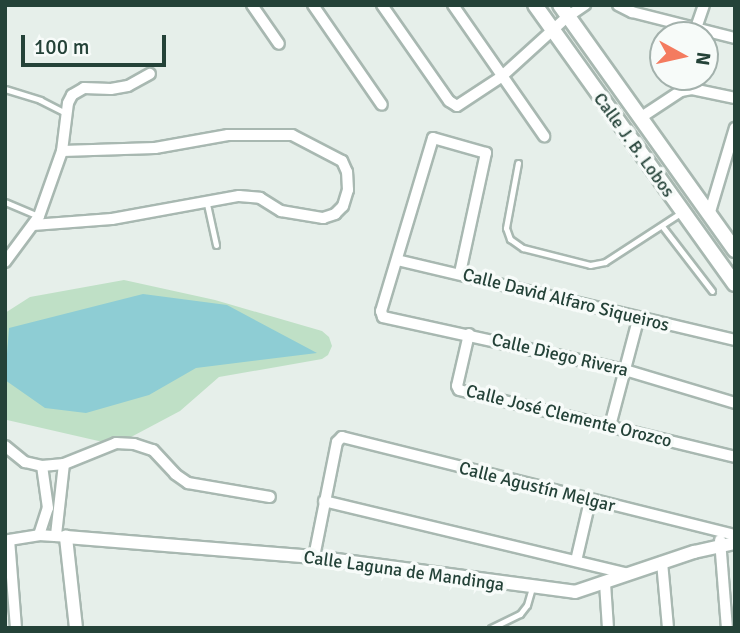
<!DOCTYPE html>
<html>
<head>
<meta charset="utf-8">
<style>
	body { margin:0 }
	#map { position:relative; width:740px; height:633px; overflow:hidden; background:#e6efea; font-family:Signika,sans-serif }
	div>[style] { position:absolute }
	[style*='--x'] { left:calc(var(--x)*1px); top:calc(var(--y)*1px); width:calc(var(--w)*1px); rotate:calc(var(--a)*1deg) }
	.green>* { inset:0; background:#bfe0c6 }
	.water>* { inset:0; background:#8ecdd4 }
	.roads { filter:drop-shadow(2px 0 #a8b8b1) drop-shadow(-2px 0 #a8b8b1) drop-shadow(0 2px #a8b8b1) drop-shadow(0 -2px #a8b8b1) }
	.service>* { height:5px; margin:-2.5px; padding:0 2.5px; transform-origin:2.5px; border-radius:2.5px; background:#fff }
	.minor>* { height:10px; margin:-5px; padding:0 5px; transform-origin:5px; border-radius:5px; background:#fff }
	.tertiary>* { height:12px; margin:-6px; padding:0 6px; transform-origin:6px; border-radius:6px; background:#fff }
	.secondary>* { height:14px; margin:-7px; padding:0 7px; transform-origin:7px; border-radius:7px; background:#fff }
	span { translate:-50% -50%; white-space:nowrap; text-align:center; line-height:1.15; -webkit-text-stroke:7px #f7fbf9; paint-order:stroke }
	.street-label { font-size:18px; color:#244238 }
	.frame { position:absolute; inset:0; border:7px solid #244238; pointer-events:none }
	.north { position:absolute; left:649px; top:21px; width:70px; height:70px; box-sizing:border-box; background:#f7fbf9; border:2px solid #a3b1ac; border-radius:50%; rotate:98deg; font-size:19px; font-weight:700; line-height:28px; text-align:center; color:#244238 }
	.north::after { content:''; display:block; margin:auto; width:24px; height:32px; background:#f47b5f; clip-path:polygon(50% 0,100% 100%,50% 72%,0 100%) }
	.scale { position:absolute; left:21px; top:35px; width:145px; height:32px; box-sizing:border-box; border:4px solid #244238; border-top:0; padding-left:9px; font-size:21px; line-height:24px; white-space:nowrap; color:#244238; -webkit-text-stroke:5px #f7fbf9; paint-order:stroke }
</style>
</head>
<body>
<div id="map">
	<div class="green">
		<i style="clip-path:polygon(124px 280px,215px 300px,322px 331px,329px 337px,332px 346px,328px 355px,322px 359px,219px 377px,180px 411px,116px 445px,7px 420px,5px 313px,30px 297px)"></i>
	</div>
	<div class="water">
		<i style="clip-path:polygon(143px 294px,227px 305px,317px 353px,196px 368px,149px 395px,86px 413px,45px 408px,5px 380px,9px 328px)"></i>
	</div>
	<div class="roads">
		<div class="service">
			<i style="--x:5;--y:89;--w:37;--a:17"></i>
			<i style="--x:40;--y:100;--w:30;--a:27"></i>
			<i style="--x:518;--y:163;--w:66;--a:100.5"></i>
			<i style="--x:506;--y:228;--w:12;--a:70"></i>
			<i style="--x:510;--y:239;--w:16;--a:35"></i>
			<i style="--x:523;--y:248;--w:69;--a:14.2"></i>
			<i style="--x:590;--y:265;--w:15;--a:-11"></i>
			<i style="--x:605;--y:262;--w:92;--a:-33"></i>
			<i style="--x:5;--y:202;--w:36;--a:23"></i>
			<i style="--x:207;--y:204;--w:42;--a:77.6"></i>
			<i style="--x:662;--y:226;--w:82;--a:52.4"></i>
			<i style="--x:491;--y:628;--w:32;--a:-26"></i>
			<i style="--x:520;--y:614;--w:11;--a:-52"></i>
			<i style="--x:527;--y:605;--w:18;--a:-74"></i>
		</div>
		<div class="minor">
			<i style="--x:252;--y:5;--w:47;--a:55.3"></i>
			<i style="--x:313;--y:5;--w:121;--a:55.4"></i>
			<i style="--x:382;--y:5;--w:117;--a:55.1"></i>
			<i style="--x:449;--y:101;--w:9;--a:32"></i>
			<i style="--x:457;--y:106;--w:53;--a:-33.4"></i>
			<i style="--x:501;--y:77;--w:89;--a:-42.3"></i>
			<i style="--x:567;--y:17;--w:22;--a:-34"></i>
			<i style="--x:453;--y:5;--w:160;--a:55.2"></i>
			<i style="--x:618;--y:5;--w:16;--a:27"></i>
			<i style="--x:632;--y:12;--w:106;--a:14.2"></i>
			<i style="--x:696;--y:28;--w:24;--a:-71"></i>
			<i style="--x:640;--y:118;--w:49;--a:-33.4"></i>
			<i style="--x:681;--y:91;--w:11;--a:-10"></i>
			<i style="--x:692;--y:89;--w:44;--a:11.8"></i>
			<i style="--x:709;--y:215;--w:91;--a:-73.4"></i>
			<i style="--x:33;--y:225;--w:79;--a:-4.3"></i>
			<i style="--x:112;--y:219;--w:129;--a:-10.3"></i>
			<i style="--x:239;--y:196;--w:21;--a:5"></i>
			<i style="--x:260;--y:198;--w:25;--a:32"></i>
			<i style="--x:281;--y:211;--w:43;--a:9.5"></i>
			<i style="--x:323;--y:218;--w:13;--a:-18"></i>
			<i style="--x:335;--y:214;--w:11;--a:-45"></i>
			<i style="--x:343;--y:206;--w:17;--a:-73"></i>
			<i style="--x:348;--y:190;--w:18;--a:-93"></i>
			<i style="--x:347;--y:172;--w:12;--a:-114"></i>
			<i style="--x:342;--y:161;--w:56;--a:-152.5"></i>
			<i style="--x:292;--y:135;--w:64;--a:180"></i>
			<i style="--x:228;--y:135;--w:74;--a:169.9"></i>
			<i style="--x:155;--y:148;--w:93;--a:178.2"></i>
			<i style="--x:397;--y:260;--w:347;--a:13.3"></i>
			<i style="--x:5;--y:262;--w:57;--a:-53.5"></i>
			<i style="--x:39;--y:216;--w:69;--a:-70.5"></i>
			<i style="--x:62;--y:151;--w:48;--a:-82.9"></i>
			<i style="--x:68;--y:103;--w:9;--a:-63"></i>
			<i style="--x:72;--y:95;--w:14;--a:-30"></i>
			<i style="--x:84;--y:88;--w:27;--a:2"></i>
			<i style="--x:111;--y:89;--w:17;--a:-10"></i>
			<i style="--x:128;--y:86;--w:25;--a:-29"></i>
			<i style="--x:460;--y:273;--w:123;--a:-77.8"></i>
			<i style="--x:486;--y:153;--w:55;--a:-164.2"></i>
			<i style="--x:433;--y:138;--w:181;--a:106.7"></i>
			<i style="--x:381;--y:311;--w:6;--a:72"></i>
			<i style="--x:383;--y:317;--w:248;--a:12.4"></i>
			<i style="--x:625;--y:370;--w:115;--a:16.7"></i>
			<i style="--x:469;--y:334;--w:53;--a:103"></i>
			<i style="--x:457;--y:386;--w:4;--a:63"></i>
			<i style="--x:459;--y:390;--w:284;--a:13.6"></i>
			<i style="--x:610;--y:426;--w:110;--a:-75.2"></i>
			<i style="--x:5;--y:446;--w:26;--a:39"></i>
			<i style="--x:25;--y:462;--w:17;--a:13"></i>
			<i style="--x:42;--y:466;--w:22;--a:-5"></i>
			<i style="--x:64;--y:464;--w:56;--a:-22"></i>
			<i style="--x:116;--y:443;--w:18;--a:3"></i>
			<i style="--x:134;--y:444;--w:20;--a:18"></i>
			<i style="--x:153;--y:450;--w:33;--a:47"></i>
			<i style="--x:175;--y:474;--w:16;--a:35"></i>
			<i style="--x:188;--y:483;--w:83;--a:9.7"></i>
			<i style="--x:324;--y:501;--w:313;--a:13.5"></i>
			<i style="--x:39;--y:535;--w:28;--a:-72"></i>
			<i style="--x:48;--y:508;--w:42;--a:-98.1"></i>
			<i style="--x:56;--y:535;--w:71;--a:-83.6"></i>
			<i style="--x:720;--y:540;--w:88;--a:85.5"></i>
			<i style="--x:314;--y:557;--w:117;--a:-78.7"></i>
			<i style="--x:337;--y:442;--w:7;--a:-45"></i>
			<i style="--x:342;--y:437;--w:405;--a:14"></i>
			<i style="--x:576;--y:561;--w:62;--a:-76.9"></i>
			<i style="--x:662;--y:562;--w:66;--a:84.8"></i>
			<i style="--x:605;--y:583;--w:45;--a:86.2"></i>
			<i style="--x:16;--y:628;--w:88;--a:-94.5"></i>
			<i style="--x:9;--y:540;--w:30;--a:-9"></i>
			<i style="--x:39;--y:535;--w:27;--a:4"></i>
		</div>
		<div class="tertiary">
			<i style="--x:76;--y:628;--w:92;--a:-96.3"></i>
			<i style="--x:66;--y:537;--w:249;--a:4.6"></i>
			<i style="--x:314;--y:557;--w:263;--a:7.6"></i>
			<i style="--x:575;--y:592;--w:126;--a:-18.6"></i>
			<i style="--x:694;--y:552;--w:42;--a:-12.4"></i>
		</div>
		<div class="secondary">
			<i style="--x:535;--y:5;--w:343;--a:54.4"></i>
			<i style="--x:560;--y:5;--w:301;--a:54.5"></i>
		</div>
	</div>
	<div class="street-label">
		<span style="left:634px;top:145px;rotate:54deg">Calle J. B. Lobos</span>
		<span style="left:566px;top:300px;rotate:14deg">Calle David Alfaro Siqueiros</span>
		<span style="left:560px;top:355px;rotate:13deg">Calle Diego Rivera</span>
		<span style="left:569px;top:416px;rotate:14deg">Calle José Clemente Orozco</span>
		<span style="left:537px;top:487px;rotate:14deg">Calle Agustín Melgar</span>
		<span style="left:404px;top:571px;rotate:8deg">Calle Laguna de Mandinga</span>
	</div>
	<div class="frame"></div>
	<div class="north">N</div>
	<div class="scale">100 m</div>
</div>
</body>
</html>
